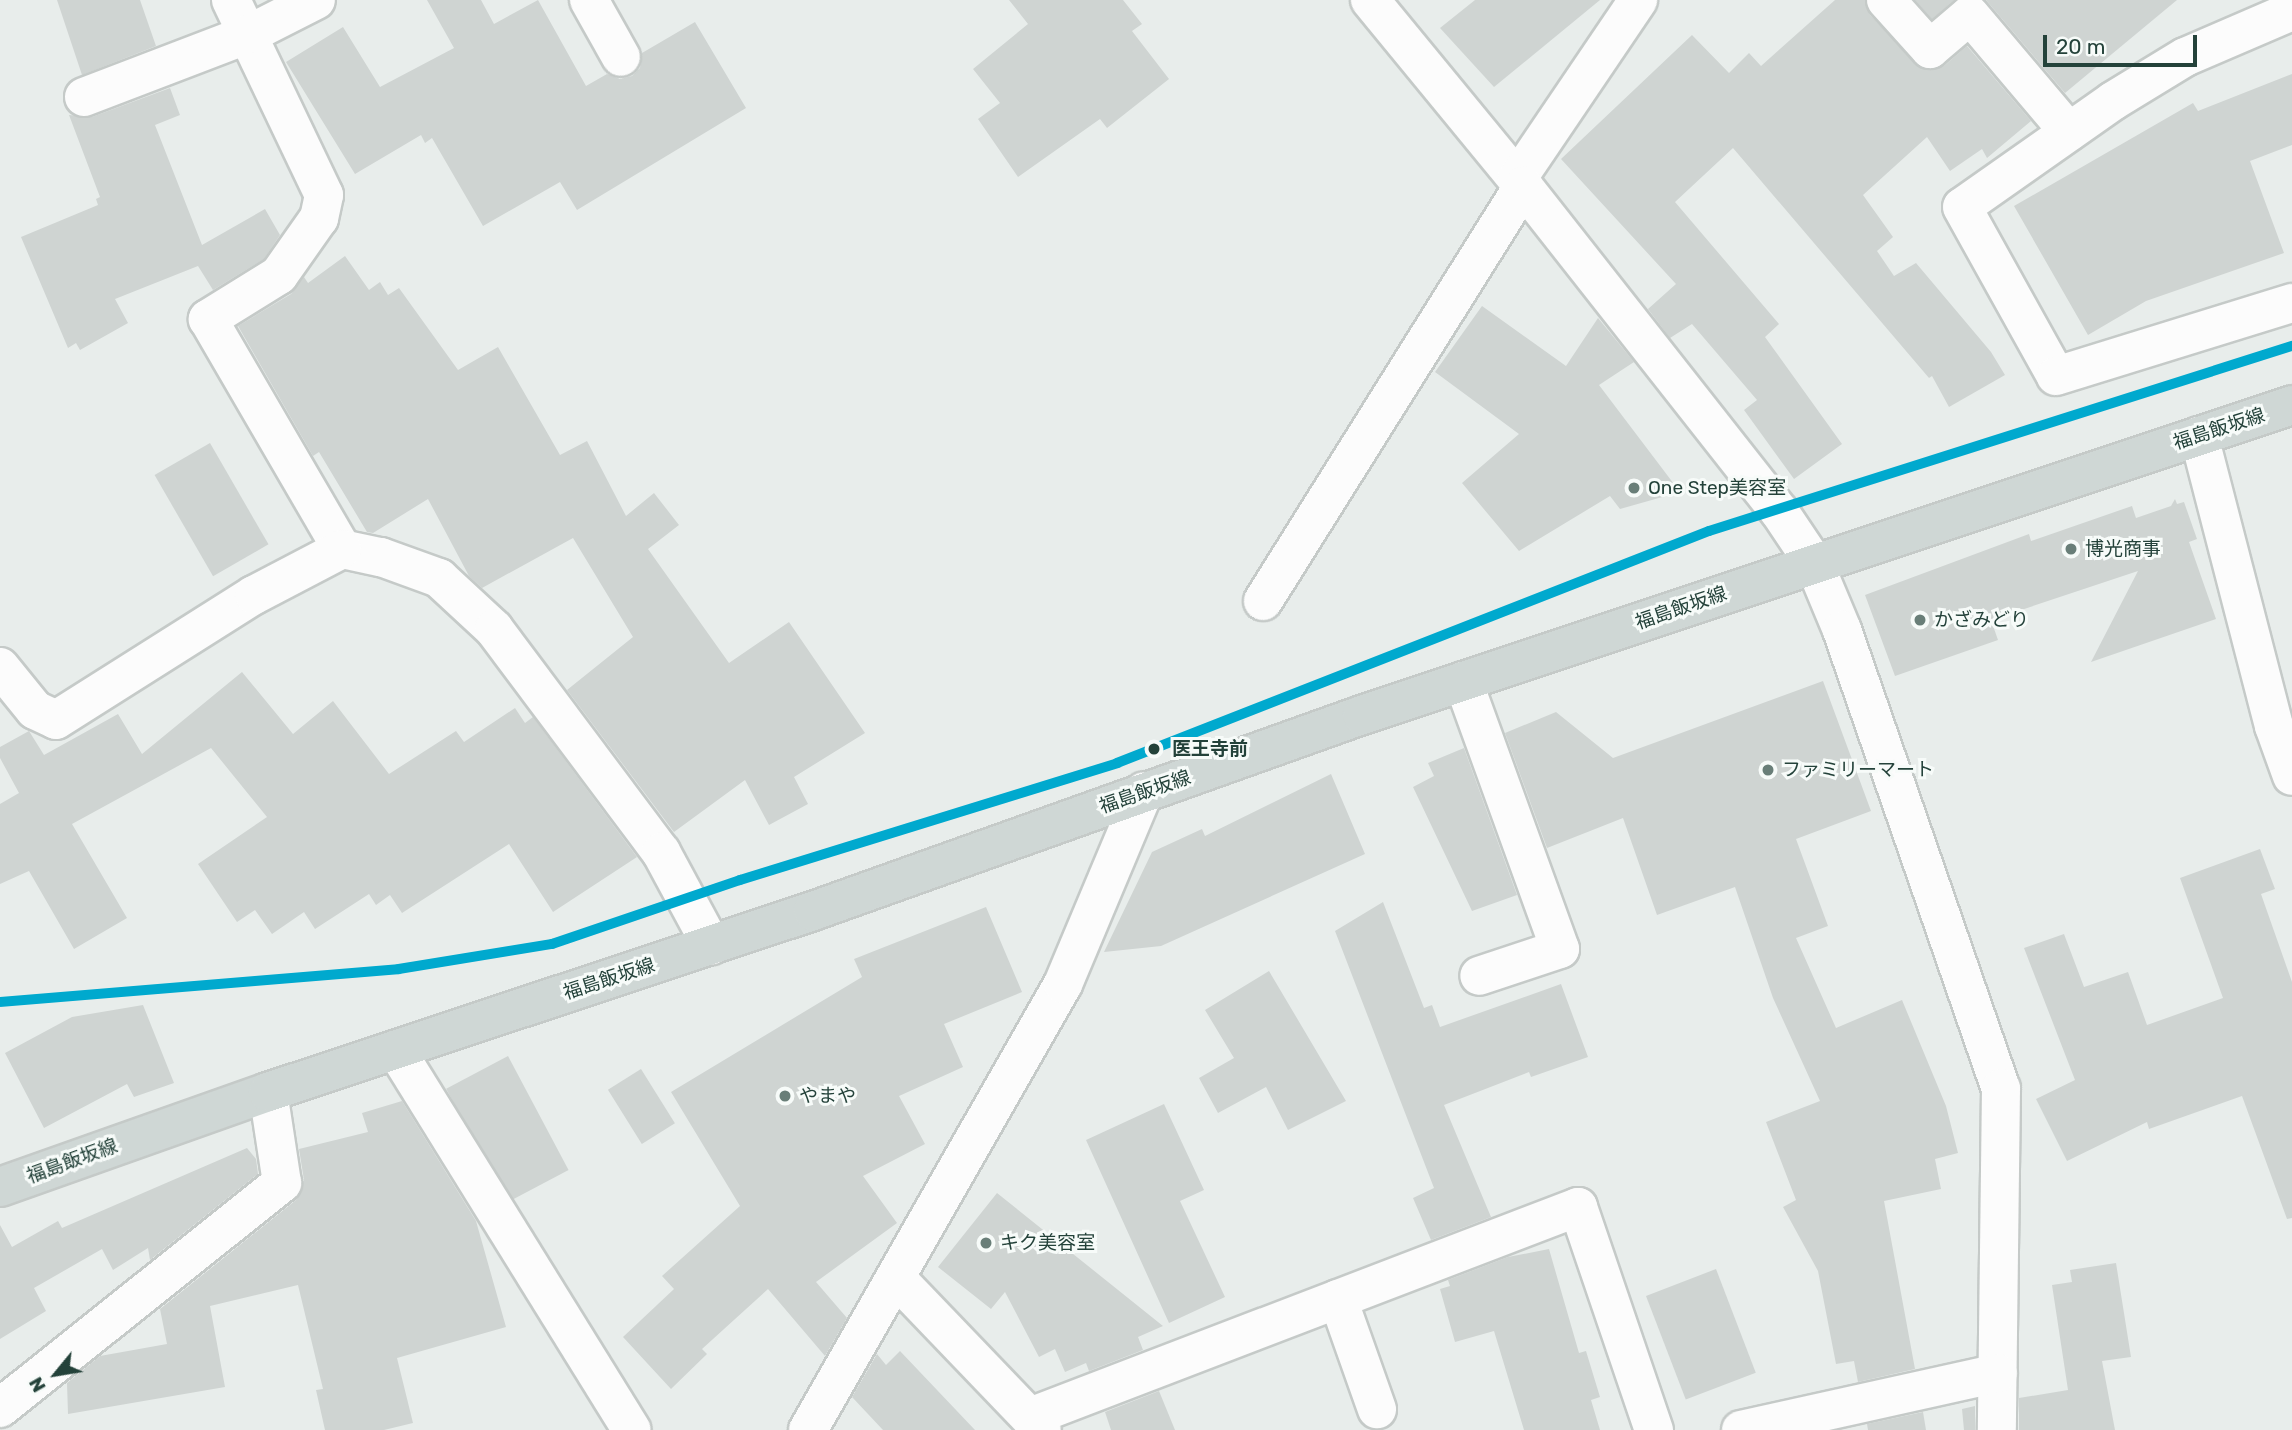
<!DOCTYPE html>
<html>
<head>
<meta charset="utf-8">
<style>
	body { margin:0 }
	#map { position:relative; width:2292px; height:1430px; overflow:hidden; background:#e8edeb; font-family:Rubik,"Noto Sans JP",sans-serif }
	div>[style] { position:absolute }
	[style*='--x'] { left:calc(var(--x)*1px); top:calc(var(--y)*1px); width:calc(var(--w)*1px); rotate:calc(var(--a)*1deg) }
	.building>* { inset:0; background:#cfd4d2; transform-origin:0 0 }
	.roads { filter:drop-shadow(2px 0 #c5cac8) drop-shadow(-2px 0 #c5cac8) drop-shadow(0 2px #c5cac8) drop-shadow(0 -2px #c5cac8) }
	.street>* { height:38px; margin:-19px; padding:0 19px; transform-origin:19px; border-radius:19px; background:#fcfcfc }
	.primary>* { height:38px; margin:-19px; padding:0 19px; transform-origin:19px; border-radius:19px; background:#cfd7d5 }
	.rail-1>* { height:10px; margin:-5px; padding:0 5px; transform-origin:5px; border-radius:5px; background:#00a9ce }
	.dots>* { width:19px; height:19px; translate:-50% -50%; box-sizing:border-box; border:4px solid #f7fbf9; border-radius:50% }
	span { translate:-50% -50%; white-space:nowrap; text-align:center; line-height:1.15; -webkit-text-stroke:6px #f7fbf9; paint-order:stroke }
	.street-label { font-size:19px; color:#24423a }
	.poi-label { font-size:19px; color:#24423a }
	.left { translate:0 -50%; text-align:left }
	.stop-label { font-size:19px; color:#24423a; font-weight:700 }
	.north { position:absolute; left:21px; top:1339px; width:70px; height:70px; -webkit-text-stroke:5px #f7fbf9; paint-order:stroke; rotate:240deg; font-size:19px; font-weight:700; line-height:28px; text-align:center; color:#24423a }
	.north::after { content:''; display:block; margin:auto; width:24px; height:32px; background:#24423a; clip-path:polygon(50% 0,100% 100%,50% 72%,0 100%) }
	.scale { position:absolute; left:2043px; top:35px; width:154px; height:32px; box-sizing:border-box; border:4px solid #24423a; border-top:0; padding-left:9px; font-size:21px; line-height:24px; white-space:nowrap; color:#24423a; -webkit-text-stroke:5px #f7fbf9; paint-order:stroke }
</style>
</head>
<body>
<div id="map">
	<div class="building">
		<i style="clip-path:polygon(57px 0,140px 0,156px 46px,82px 75px)"></i>
		<i style="clip-path:polygon(427px 0,481px 0,494px 24px,538px 0,586px 86px,607px 74px,620px 79px,632px 76px,640px 68px,642px 53px,695px 22px,746px 108px,577px 210px,560px 182px,483px 226px,432px 138px,425px 143px,421px 135px,355px 174px,286px 62px,343px 27px,380px 87px,454px 48px)"></i>
		<i style="clip-path:polygon(1009px 0,1123px 0,1142px 24px,1132px 31px,1169px 79px,1107px 128px,1100px 119px,1018px 177px,978px 119px,1000px 103px,973px 69px,1028px 24px)"></i>
		<i style="clip-path:polygon(1475px 0,1600px 0,1494px 87px,1440px 28px)"></i>
		<i style="clip-path:polygon(1835px 0,1865px 0,1870px 15px,1922px 69px,1944px 66px,1967px 46px,2031px 121px,1987px 158px,1982px 149px,1950px 171px,1927px 137px,1863px 195px,1893px 237px,1877px 251px,1894px 276px,1916px 263px,1991px 352px,2005px 375px,1949px 407px,1932px 376px,1929px 378px,1733px 148px,1675px 202px,1779px 324px,1765px 337px,1842px 444px,1794px 479px,1744px 410px,1757px 400px,1692px 324px,1670px 338px,1648px 309px,1676px 284px,1561px 159px,1692px 35px,1729px 73px,1749px 53px,1761px 66px)"></i>
		<i style="clip-path:polygon(1915px 0,1954px 0,1932px 19px)"></i>
		<i style="clip-path:polygon(1986px 0,2177px 0,2065px 93px)"></i>
		<i style="clip-path:polygon(2292px 74px,2292px 145px,2250px 161px,2284px 253px,2146px 301px,2088px 335px,2014px 206px,2193px 103px,2198px 111px)"></i>
		<i style="clip-path:polygon(170px 88px,180px 115px,155px 125px,202px 245px,265px 209px,280px 235px,264px 259px,213px 290px,198px 266px,115px 299px,128px 323px,80px 350px,76px 343px,68px 348px,21px 237px,98px 205px,96px 199px,100px 197px,69px 115px,92px 117px)"></i>
		<i style="clip-path:polygon(345px 256px,369px 290px,380px 282px,388px 295px,399px 288px,458px 370px,498px 347px,560px 455px,587px 441px,626px 516px,654px 493px,679px 525px,648px 549px,729px 663px,789px 622px,865px 733px,794px 777px,808px 804px,769px 825px,745px 780px,674px 832px,567px 690px,633px 637px,573px 538px,482px 588px,469px 576px,428px 499px,373px 533px,367px 532px,319px 452px,313px 456px,238px 326px,291px 294px,304px 277px,308px 283px)"></i>
		<i style="clip-path:polygon(1482px 306px,1566px 366px,1598px 318px,1634px 362px,1599px 385px,1680px 492px,1620px 509px,1610px 496px,1519px 551px,1462px 483px,1519px 434px,1435px 372px)"></i>
		<i style="left:210px;top:443px;width:117px;height:64px;rotate:60deg"></i>
		<i style="clip-path:polygon(2175px 499px,2177px 504px,2184px 502px,2197px 539px,2189px 542px,2216px 619px,2091px 662px,2138px 571px,1991px 620px,1998px 640px,1895px 676px,1865px 595px,2029px 534px,2031px 541px,2132px 506px,2136px 518px,2171px 506px)"></i>
		<i style="clip-path:polygon(242px 672px,293px 734px,333px 701px,389px 774px,456px 731px,464px 742px,515px 708px,525px 723px,533px 717px,637px 857px,553px 912px,509px 844px,402px 913px,390px 895px,376px 905px,369px 894px,315px 929px,304px 912px,272px 934px,255px 910px,237px 922px,198px 864px,267px 817px,211px 748px,72px 824px,127px 918px,74px 949px,29px 871px,0 884px,0 804px,19px 793px,0 758px,0 747px,29px 731px,44px 755px,118px 714px,142px 754px)"></i>
		<i style="clip-path:polygon(1823px 681px,1871px 811px,1796px 839px,1828px 926px,1796px 938px,1836px 1028px,1902px 1000px,1946px 1106px,1958px 1153px,1935px 1159px,1941px 1189px,1884px 1201px,1915px 1369px,1858px 1382px,1854px 1361px,1836px 1364px,1818px 1271px,1783px 1207px,1796px 1200px,1766px 1122px,1820px 1101px,1773px 998px,1735px 887px,1657px 915px,1623px 818px,1547px 848px,1505px 733px,1556px 712px,1613px 758px)"></i>
		<i style="clip-path:polygon(1464px 748px,1517px 895px,1472px 911px,1413px 787px,1434px 776px,1428px 763px)"></i>
		<i style="clip-path:polygon(1331px 774px,1365px 854px,1161px 946px,1104px 952px,1152px 852px,1202px 829px,1205px 836px)"></i>
		<i style="clip-path:polygon(2260px 849px,2275px 889px,2261px 894px,2292px 982px,2292px 1218px,2287px 1219px,2242px 1096px,2149px 1129px,2147px 1122px,2067px 1161px,2036px 1099px,2075px 1080px,2024px 948px,2064px 934px,2084px 987px,2128px 972px,2147px 1025px,2223px 998px,2180px 878px)"></i>
		<i style="clip-path:polygon(1383px 902px,1424px 1008px,1432px 1005px,1440px 1027px,1561px 984px,1588px 1057px,1531px 1077px,1529px 1072px,1444px 1105px,1491px 1217px,1431px 1240px,1413px 1198px,1434px 1188px,1335px 931px)"></i>
		<i style="clip-path:polygon(986px 907px,1022px 992px,944px 1024px,963px 1067px,899px 1096px,925px 1144px,863px 1176px,897px 1223px,816px 1282px,847px 1318px,825px 1356px,768px 1289px,702px 1349px,707px 1354px,671px 1389px,623px 1337px,674px 1289px,662px 1276px,740px 1206px,671px 1092px,862px 977px,854px 959px)"></i>
		<i style="clip-path:polygon(1269px 971px,1346px 1101px,1288px 1130px,1266px 1087px,1218px 1113px,1199px 1078px,1234px 1058px,1205px 1010px)"></i>
		<i style="clip-path:polygon(143px 1005px,174px 1083px,134px 1097px,127px 1084px,44px 1128px,5px 1053px,72px 1017px)"></i>
		<i style="left:508px;top:1056px;width:129px;height:70px;rotate:62deg"></i>
		<i style="left:641px;top:1069px;width:64px;height:39px;rotate:58deg"></i>
		<i style="clip-path:polygon(402px 1101px,476px 1221px,506px 1327px,397px 1358px,413px 1423px,384px 1430px,325px 1430px,316px 1390px,323px 1389px,298px 1285px,210px 1306px,225px 1387px,68px 1414px,67px 1383px,100px 1356px,167px 1344px,160px 1309px,296px 1200px,304px 1180px,299px 1149px,368px 1132px,362px 1113px)"></i>
		<i style="clip-path:polygon(1164px 1104px,1204px 1190px,1180px 1201px,1225px 1297px,1169px 1323px,1086px 1140px)"></i>
		<i style="clip-path:polygon(247px 1148px,256px 1159px,258px 1174px,150px 1260px,148px 1248px,113px 1270px,102px 1249px,34px 1288px,46px 1311px,0 1339px,0 1225px,12px 1247px,58px 1221px,62px 1228px)"></i>
		<i style="clip-path:polygon(997px 1193px,1163px 1326px,1138px 1337px,1143px 1350px,1089px 1371px,1086px 1363px,1065px 1372px,1055px 1349px,1039px 1357px,1005px 1292px,991px 1309px,938px 1267px)"></i>
		<i style="clip-path:polygon(1549px 1249px,1579px 1353px,1586px 1351px,1600px 1397px,1591px 1400px,1600px 1430px,1524px 1430px,1494px 1331px,1455px 1342px,1440px 1289px,1450px 1286px,1448px 1280px,1508px 1257px)"></i>
		<i style="clip-path:polygon(2116px 1263px,2131px 1357px,2102px 1361px,2115px 1430px,2019px 1430px,2019px 1398px,2068px 1390px,2052px 1285px,2072px 1282px,2070px 1270px)"></i>
		<i style="left:1716px;top:1269px;width:111px;height:75px;rotate:69deg"></i>
		<i style="clip-path:polygon(900px 1351px,975px 1430px,883px 1430px,852px 1397px,877px 1354px,886px 1365px)"></i>
		<i style="clip-path:polygon(1159px 1391px,1175px 1430px,1111px 1430px,1105px 1412px)"></i>
		<i style="clip-path:polygon(1975px 1406px,1975px 1430px,1964px 1430px,1962px 1409px)"></i>
		<i style="clip-path:polygon(1923px 1412px,1926px 1430px,1868px 1430px,1867px 1424px)"></i>
	</div>
	<div class="roads">
		<div class="street">
			<i style="--x:231;--y:0;--w:216;--a:64.5"></i>
			<i style="--x:324;--y:195;--w:24;--a:102"></i>
			<i style="--x:319;--y:218;--w:70;--a:125.1"></i>
			<i style="--x:279;--y:275;--w:84;--a:148.2"></i>
			<i style="--x:208;--y:319;--w:266;--a:59.8"></i>
			<i style="--x:342;--y:549;--w:40;--a:12"></i>
			<i style="--x:381;--y:557;--w:62;--a:19.9"></i>
			<i style="--x:439;--y:578;--w:75;--a:42.8"></i>
			<i style="--x:494;--y:629;--w:279;--a:53.2"></i>
			<i style="--x:661;--y:852;--w:106;--a:61.7"></i>
			<i style="--x:589;--y:0;--w:65;--a:60.7"></i>
			<i style="--x:1370;--y:0;--w:241;--a:50.6"></i>
			<i style="--x:1523;--y:186;--w:414;--a:51.8"></i>
			<i style="--x:1779;--y:511;--w:63;--a:56.1"></i>
			<i style="--x:1814;--y:563;--w:73;--a:67.3"></i>
			<i style="--x:1842;--y:630;--w:485;--a:70.9"></i>
			<i style="--x:2001;--y:1088;--w:342;--a:90.7"></i>
			<i style="--x:1886;--y:0;--w:66;--a:48.1"></i>
			<i style="--x:1930;--y:49;--w:52;--a:-40.4"></i>
			<i style="--x:1970;--y:15;--w:153;--a:49.8"></i>
			<i style="--x:2292;--y:11;--w:116;--a:156.7"></i>
			<i style="--x:2185;--y:57;--w:84;--a:148.6"></i>
			<i style="--x:2113;--y:101;--w:184;--a:144.9"></i>
			<i style="--x:1962;--y:207;--w:193;--a:60.9"></i>
			<i style="--x:2056;--y:376;--w:247;--a:-17.2"></i>
			<i style="--x:84;--y:97;--w:177;--a:-20.9"></i>
			<i style="--x:249;--y:34;--w:75;--a:-26.9"></i>
			<i style="--x:1517;--y:179;--w:216;--a:-55.9"></i>
			<i style="--x:2199;--y:436;--w:300;--a:75.5"></i>
			<i style="--x:2274;--y:726;--w:53;--a:70.2"></i>
			<i style="--x:1263;--y:601;--w:490;--a:-57.9"></i>
			<i style="--x:0;--y:667;--w:55;--a:50.9"></i>
			<i style="--x:35;--y:710;--w:23;--a:25"></i>
			<i style="--x:56;--y:720;--w:234;--a:-32.3"></i>
			<i style="--x:254;--y:595;--w:99;--a:-27.6"></i>
			<i style="--x:1463;--y:681;--w:285;--a:70.1"></i>
			<i style="--x:1560;--y:949;--w:85;--a:161.6"></i>
			<i style="--x:396;--y:1050;--w:447;--a:58.2"></i>
			<i style="--x:897;--y:1279;--w:209;--a:46.2"></i>
			<i style="--x:1338;--y:1299;--w:117;--a:70.5"></i>
			<i style="--x:0;--y:1408;--w:361;--a:-38.6"></i>
			<i style="--x:282;--y:1183;--w:92;--a:-98.7"></i>
			<i style="--x:1030;--y:1417;--w:587;--a:-20.97"></i>
			<i style="--x:1578;--y:1207;--w:236;--a:71.2"></i>
			<i style="--x:808;--y:1430;--w:514;--a:-60.24"></i>
			<i style="--x:1063;--y:984;--w:209;--a:-67.2"></i>
			<i style="--x:1741;--y:1430;--w:263;--a:-12.5"></i>
		</div>
		<div class="primary">
			<i style="--x:0;--y:1187;--w:284;--a:-19.5"></i>
			<i style="--x:268;--y:1092;--w:574;--a:-18.37"></i>
			<i style="--x:813;--y:911;--w:583;--a:-19.65"></i>
			<i style="--x:1362;--y:715;--w:980;--a:-18.43"></i>
		</div>
	</div>
	<div class="rail-1">
		<i style="--x:0;--y:1002;--w:400;--a:-4.7"></i>
		<i style="--x:399;--y:969;--w:155;--a:-9.3"></i>
		<i style="--x:552;--y:944;--w:199;--a:-18.8"></i>
		<i style="--x:740;--y:880;--w:395;--a:-17.2"></i>
		<i style="--x:1117;--y:763;--w:636;--a:-21.4"></i>
		<i style="--x:1709;--y:531;--w:612;--a:-17.61"></i>
	</div>
	<div class="dots">
		<i style="left:1634px;top:488px;background:#697e78"></i>
		<i style="left:2071px;top:549px;background:#697e78"></i>
		<i style="left:1920px;top:620px;background:#697e78"></i>
		<i style="left:1154px;top:749px;background:#24423a"></i>
		<i style="left:1768px;top:770px;background:#697e78"></i>
		<i style="left:785px;top:1096px;background:#697e78"></i>
		<i style="left:986px;top:1243px;background:#697e78"></i>
	</div>
	<div class="street-label">
		<span style="left:2219px;top:429px;rotate:-18deg">福島飯坂線</span>
		<span style="left:1681px;top:608px;rotate:-19deg">福島飯坂線</span>
		<span style="left:1145px;top:792px;rotate:-19deg">福島飯坂線</span>
		<span style="left:609px;top:979px;rotate:-18deg">福島飯坂線</span>
		<span style="left:72px;top:1161px;rotate:-20deg">福島飯坂線</span>
	</div>
	<div class="poi-label">
		<span class="left" style="left:1648px;top:488px">One Step美容室</span>
		<span class="left" style="left:2085px;top:549px">博光商事</span>
		<span class="left" style="left:1934px;top:620px">かざみどり</span>
		<span class="left" style="left:1782px;top:770px">ファミリーマート</span>
		<span class="left" style="left:799px;top:1096px">やまや</span>
		<span class="left" style="left:1000px;top:1243px">キク美容室</span>
	</div>
	<div class="stop-label">
		<span class="left" style="left:1172px;top:749px">医王寺前</span>
	</div>
	<div class="north">N</div>
	<div class="scale">20 m</div>
</div>
</body>
</html>
